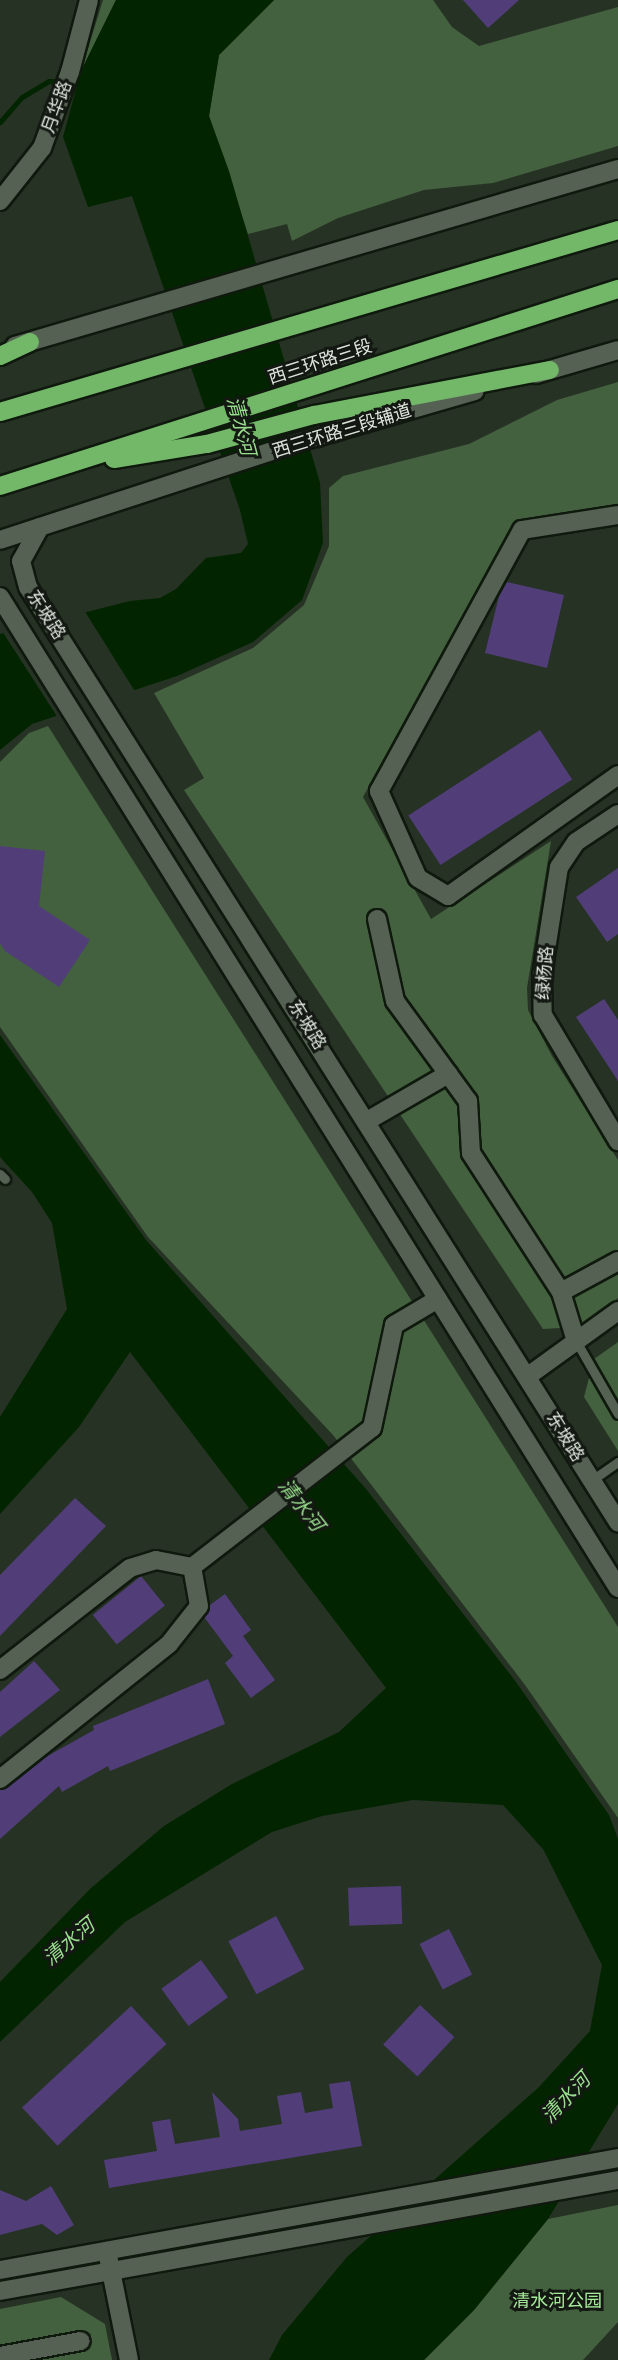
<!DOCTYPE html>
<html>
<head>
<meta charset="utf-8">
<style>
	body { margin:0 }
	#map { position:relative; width:618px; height:2360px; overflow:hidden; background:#263224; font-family:Roboto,"Noto Sans SC",sans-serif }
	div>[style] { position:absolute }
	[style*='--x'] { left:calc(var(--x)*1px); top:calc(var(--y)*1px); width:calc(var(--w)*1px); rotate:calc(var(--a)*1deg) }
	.green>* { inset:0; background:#43613e }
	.water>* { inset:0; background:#022500 }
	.pier>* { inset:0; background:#263224 }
	.stream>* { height:5px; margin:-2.5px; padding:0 2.5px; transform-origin:2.5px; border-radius:2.5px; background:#022500 }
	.building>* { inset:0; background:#513e79; transform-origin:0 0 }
	.roads { filter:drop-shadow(2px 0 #0f190d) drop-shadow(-2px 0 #0f190d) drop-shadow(0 2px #0f190d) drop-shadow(0 -2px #0f190d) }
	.lane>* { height:9px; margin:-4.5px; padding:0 4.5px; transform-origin:4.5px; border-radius:4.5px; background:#556253 }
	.street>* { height:18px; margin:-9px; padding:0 9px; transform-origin:9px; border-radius:9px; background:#556253 }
	.secondary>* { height:18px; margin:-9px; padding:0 9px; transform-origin:9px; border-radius:9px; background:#556253 }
	.highway>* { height:18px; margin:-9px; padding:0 9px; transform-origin:9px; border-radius:9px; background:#73b869 }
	span { translate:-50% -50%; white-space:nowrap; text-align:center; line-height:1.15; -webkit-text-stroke:6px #131812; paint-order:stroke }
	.street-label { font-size:18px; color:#dce4db }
	.park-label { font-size:18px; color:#a5ea9a }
	.water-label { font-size:20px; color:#99dd8e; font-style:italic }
</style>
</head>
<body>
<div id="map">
	<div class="green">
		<i style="clip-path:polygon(103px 0,116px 0,81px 71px)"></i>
		<i style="clip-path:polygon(274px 0,433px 0,452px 27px,479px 46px,618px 7px,618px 146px,493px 183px,424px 190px,338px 218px,292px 241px,287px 224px,248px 234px,209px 116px,219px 55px)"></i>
		<i style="clip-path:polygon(618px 382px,618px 504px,515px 522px,363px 797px,431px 919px,551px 841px,527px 988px,528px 1010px,552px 1056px,618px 1160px,618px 1298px,578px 1327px,543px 1329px,184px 790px,204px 778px,154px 693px,253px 648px,304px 605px,329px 546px,329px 488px,343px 476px,469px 444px,557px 400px)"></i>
		<i style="clip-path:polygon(48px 726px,618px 1627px,618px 1818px,525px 1685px,333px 1435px,148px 1237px,0 1027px,0 762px,29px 733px)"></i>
		<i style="clip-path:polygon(618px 1342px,618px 1451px,584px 1397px,594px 1359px)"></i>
		<i style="clip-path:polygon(618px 2205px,618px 2322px,583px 2360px,424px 2360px,474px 2310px,548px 2219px)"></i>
		<i style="clip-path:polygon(61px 2297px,105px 2324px,112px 2360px,0 2360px,0 2309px)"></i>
	</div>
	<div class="water">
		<i style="clip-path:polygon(116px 0,274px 0,219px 55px,209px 116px,229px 171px,320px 483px,323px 543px,302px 600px,253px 642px,177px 676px,32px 724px,0 750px,0 634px,130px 601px,160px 598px,176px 589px,206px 558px,241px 553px,248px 544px,240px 510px,132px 196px,88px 207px,63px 137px,81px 71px)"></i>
		<i style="clip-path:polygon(0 1035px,146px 1240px,366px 1489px,516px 1682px,609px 1815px,618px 1839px,618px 2104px,548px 2219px,474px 2310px,424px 2360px,269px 2360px,282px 2335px,347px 2257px,538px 2088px,590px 2031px,602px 1965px,543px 1849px,503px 1805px,413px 1800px,322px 1816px,272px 1832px,125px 1922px,0 2042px,0 1982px,90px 1889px,164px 1826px,232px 1784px,339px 1732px,386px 1688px,130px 1352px,79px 1427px,0 1514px,0 1417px,67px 1309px,52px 1223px,32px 1192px,0 1157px)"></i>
	</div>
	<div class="pier">
		<i style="clip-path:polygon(84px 610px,136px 693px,58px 718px,2px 631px)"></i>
	</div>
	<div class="stream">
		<i style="--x:0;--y:122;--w:33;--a:-49"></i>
		<i style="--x:22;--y:97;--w:31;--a:-31"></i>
		<i style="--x:49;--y:81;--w:36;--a:3"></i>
	</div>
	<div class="building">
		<i style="clip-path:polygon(463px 0,519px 0,488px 28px)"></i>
		<i style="clip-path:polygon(507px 582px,564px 595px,547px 668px,485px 653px,499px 596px)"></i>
		<i style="left:540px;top:730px;width:59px;height:157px;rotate:57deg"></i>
		<i style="clip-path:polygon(0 846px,45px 851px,39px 906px,90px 940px,59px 987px,5px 951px,0 943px)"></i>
		<i style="clip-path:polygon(618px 868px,618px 934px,607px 942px,576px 897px)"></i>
		<i style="clip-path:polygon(604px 999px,618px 1020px,618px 1081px,576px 1017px)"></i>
		<i style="clip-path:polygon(75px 1498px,106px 1526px,0 1636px,0 1575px)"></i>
		<i style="left:141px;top:1576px;width:38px;height:62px;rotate:51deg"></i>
		<i style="clip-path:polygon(225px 1594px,251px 1630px,243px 1636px,275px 1680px,251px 1698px,225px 1663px,233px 1656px,204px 1617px,210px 1605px)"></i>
		<i style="clip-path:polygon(34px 1661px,60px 1690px,0 1737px,0 1692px)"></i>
		<i style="clip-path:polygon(208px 1679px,225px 1724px,110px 1771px,108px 1766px,62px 1792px,59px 1786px,0 1839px,0 1790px,44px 1758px,94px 1730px,93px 1726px)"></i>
		<i style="left:401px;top:1886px;width:38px;height:53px;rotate:88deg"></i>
		<i style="left:276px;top:1916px;width:60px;height:54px;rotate:62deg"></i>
		<i style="left:449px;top:1929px;width:51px;height:33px;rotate:63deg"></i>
		<i style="left:201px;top:1960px;width:46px;height:49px;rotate:54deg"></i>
		<i style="left:420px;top:2005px;width:47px;height:54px;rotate:43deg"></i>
		<i style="left:131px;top:2006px;width:52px;height:149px;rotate:47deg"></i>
		<i style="clip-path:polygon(350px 2081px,362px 2146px,109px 2188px,104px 2160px,157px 2151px,152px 2122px,170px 2119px,175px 2144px,220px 2137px,212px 2092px,238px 2119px,240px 2131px,282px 2124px,277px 2096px,301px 2092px,305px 2113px,333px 2108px,329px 2084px)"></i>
		<i style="clip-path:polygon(51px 2186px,74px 2225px,57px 2235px,42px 2224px,0 2235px,0 2190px,26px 2201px)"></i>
	</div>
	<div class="roads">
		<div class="lane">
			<i style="--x:0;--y:1174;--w:7;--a:45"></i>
			<i style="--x:576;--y:1341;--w:84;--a:60.1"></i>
			<i style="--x:592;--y:1480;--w:32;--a:-35"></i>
		</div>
		<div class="street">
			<i style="--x:0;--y:201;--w:68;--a:-51.6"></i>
			<i style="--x:42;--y:148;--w:81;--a:-69.8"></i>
			<i style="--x:70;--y:72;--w:74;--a:-75.2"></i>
			<i style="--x:618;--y:515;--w:97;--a:171.1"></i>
			<i style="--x:522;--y:530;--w:298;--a:118.7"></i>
			<i style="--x:379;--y:791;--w:95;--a:65.9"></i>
			<i style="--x:418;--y:878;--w:35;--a:31"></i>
			<i style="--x:448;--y:896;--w:209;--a:-35.4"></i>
			<i style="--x:618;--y:814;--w:50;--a:146.3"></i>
			<i style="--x:576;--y:842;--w:30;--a:124"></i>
			<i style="--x:559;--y:867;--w:110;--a:98.9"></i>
			<i style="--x:542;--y:976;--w:39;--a:89"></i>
			<i style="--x:543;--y:1015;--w:147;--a:59.2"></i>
			<i style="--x:377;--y:919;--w:84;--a:77.6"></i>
			<i style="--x:395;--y:1001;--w:124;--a:53.9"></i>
			<i style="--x:468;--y:1101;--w:52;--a:86.7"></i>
			<i style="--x:471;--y:1153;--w:166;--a:57.1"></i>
			<i style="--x:561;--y:1292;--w:51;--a:73"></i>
			<i style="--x:367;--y:1121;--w:94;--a:-30.1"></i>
			<i style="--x:561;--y:1292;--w:65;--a:-28.5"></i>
			<i style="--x:528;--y:1376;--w:111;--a:-35.8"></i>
			<i style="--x:0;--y:1670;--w:165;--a:-38.1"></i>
			<i style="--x:130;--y:1568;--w:27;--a:-17"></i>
			<i style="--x:156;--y:1560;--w:37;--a:11"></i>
			<i style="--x:192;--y:1567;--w:227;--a:-37.7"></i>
			<i style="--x:372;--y:1428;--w:105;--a:-77.9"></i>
			<i style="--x:394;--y:1325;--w:51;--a:-30.6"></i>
			<i style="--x:0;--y:1779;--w:216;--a:-38.6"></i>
			<i style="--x:169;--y:1644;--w:48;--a:-51.7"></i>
			<i style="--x:199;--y:1606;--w:40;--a:-100"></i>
			<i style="--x:107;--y:2251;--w:111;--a:78.6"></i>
			<i style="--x:0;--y:2356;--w:82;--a:-10.5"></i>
		</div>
		<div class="secondary">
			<i style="--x:15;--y:346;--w:628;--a:-16.36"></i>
			<i style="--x:536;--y:374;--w:85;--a:-16.3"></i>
			<i style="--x:40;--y:527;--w:39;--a:119"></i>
			<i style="--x:21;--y:561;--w:27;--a:75"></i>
			<i style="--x:28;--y:587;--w:1106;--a:57.75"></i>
			<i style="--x:0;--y:540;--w:336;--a:-18.1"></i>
			<i style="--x:319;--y:436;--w:162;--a:-16.1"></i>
			<i style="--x:0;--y:597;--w:1168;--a:58.05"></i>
			<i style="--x:0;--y:2270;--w:628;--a:-10.27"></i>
			<i style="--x:0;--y:2291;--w:628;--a:-10.18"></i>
		</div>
		<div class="highway">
			<i style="--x:0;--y:356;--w:33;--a:-25"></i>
			<i style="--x:0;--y:412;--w:644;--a:-16.41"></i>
			<i style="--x:114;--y:459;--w:94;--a:-9.2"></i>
			<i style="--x:207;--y:444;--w:111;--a:-15.2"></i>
			<i style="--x:314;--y:415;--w:240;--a:-10.8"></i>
			<i style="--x:0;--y:486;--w:649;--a:-17.68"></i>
		</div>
	</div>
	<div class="street-label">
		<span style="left:57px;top:107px;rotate:-70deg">月华路</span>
		<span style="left:320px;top:362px;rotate:-18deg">西三环路三段</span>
		<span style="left:342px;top:431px;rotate:-17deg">西三环路三段辅道</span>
		<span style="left:46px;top:615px;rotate:57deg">东坡路</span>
		<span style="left:545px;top:973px;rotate:-86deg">绿杨路</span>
		<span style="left:307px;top:1025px;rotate:58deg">东坡路</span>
		<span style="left:565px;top:1437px;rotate:58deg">东坡路</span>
	</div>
	<div class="park-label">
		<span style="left:557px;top:2301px">清水河公园</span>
	</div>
	<div class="water-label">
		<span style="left:241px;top:426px;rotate:75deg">清水河</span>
		<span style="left:301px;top:1505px;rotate:52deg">清水河</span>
		<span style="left:69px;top:1942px;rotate:-40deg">清水河</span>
		<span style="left:566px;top:2098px;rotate:-46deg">清水河</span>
	</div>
</div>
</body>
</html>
